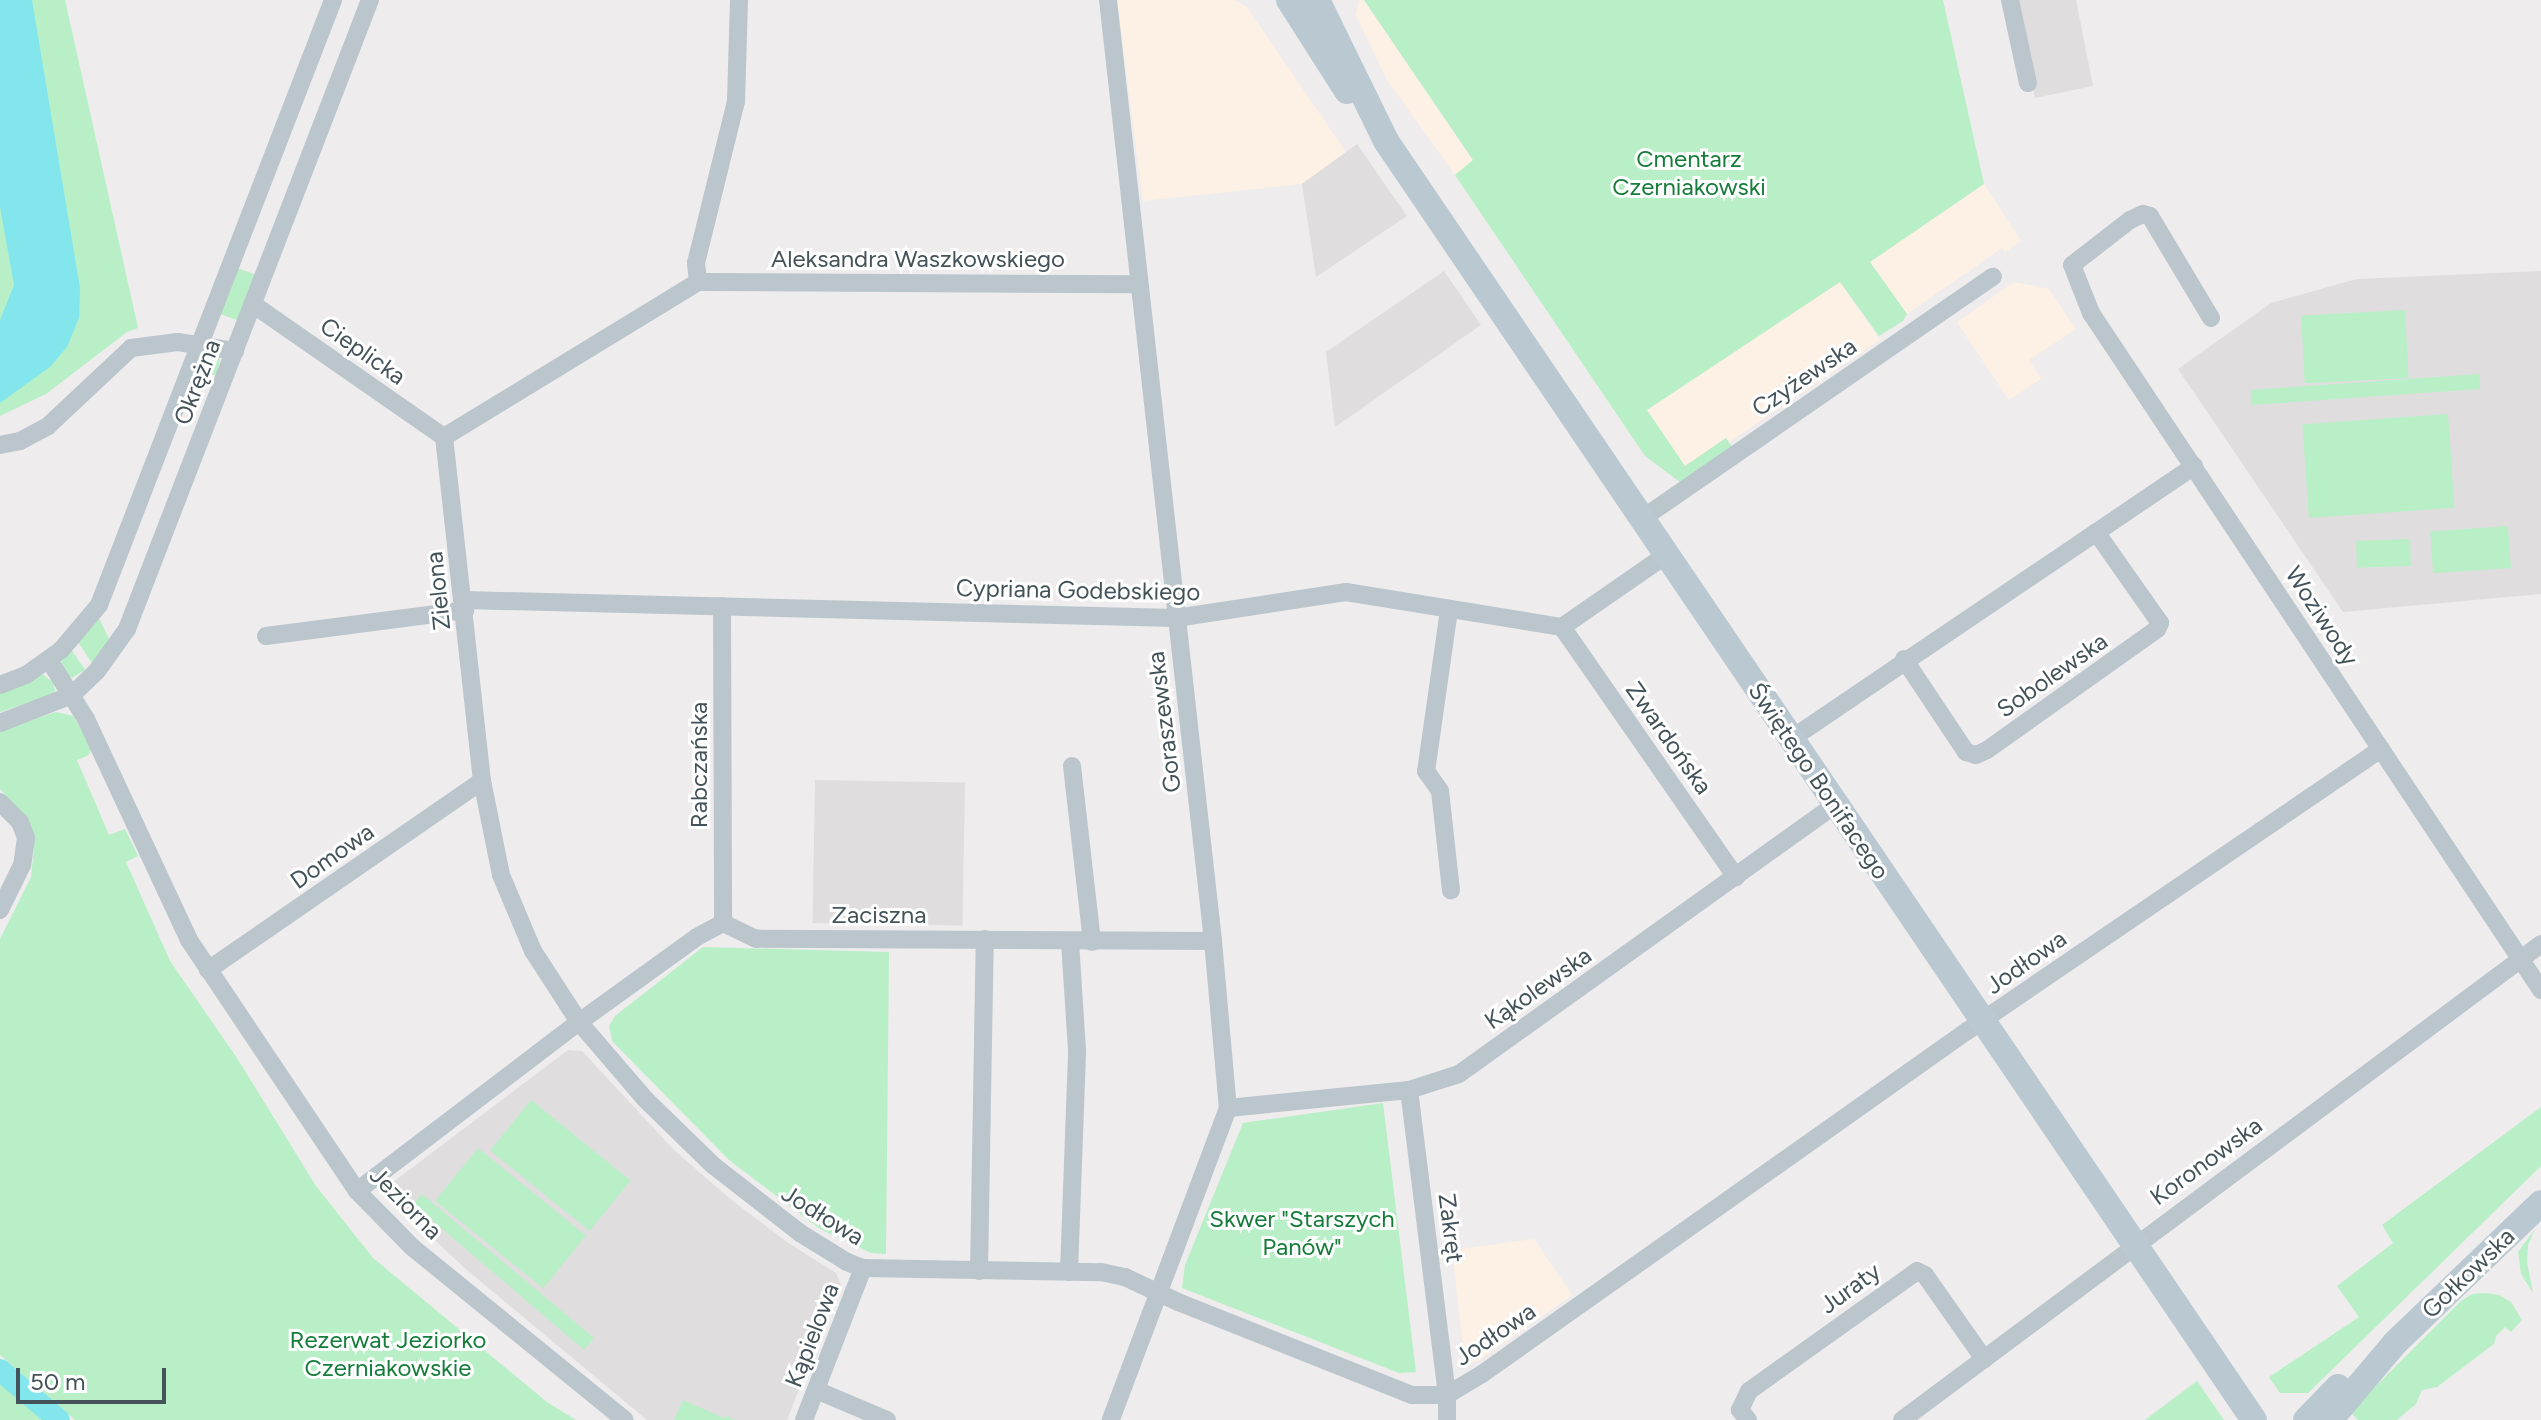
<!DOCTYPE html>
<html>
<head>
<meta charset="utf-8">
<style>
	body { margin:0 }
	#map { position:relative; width:2541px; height:1420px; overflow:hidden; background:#efeced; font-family:Figtree,sans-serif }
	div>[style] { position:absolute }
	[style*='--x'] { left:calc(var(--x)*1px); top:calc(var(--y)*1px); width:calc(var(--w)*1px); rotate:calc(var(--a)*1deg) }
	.commercial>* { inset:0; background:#fcf1e4 }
	.education>* { inset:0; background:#e0dddf; transform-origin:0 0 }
	.green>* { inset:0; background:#b8efc6; transform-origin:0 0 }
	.water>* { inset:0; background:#84e6ed }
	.canal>* { height:22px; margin:-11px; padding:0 11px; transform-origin:11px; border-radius:11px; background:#84e6ed }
	.street>* { height:18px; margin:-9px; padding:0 9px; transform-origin:9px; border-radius:9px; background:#bac6cc }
	.secondary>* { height:26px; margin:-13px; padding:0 13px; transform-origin:13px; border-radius:13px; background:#b9c8d1 }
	span { translate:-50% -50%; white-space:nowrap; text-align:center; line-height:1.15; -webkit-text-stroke:6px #fff; paint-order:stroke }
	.park-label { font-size:24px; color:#157c3a }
	.street-label { font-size:24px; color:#44535a }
	.scale { position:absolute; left:16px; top:1368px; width:150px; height:36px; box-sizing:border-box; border:4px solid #44535a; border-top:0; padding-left:10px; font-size:24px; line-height:28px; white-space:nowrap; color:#44535a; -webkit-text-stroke:6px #fff; paint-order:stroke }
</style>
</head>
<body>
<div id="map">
	<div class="commercial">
		<i style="clip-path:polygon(1117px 0,1234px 0,1246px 6px,1346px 152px,1302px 184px,1143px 201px)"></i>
		<i style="clip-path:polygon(1359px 0,1364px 0,1473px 161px,1455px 175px,1387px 80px,1356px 15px)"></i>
		<i style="clip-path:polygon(1984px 184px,2021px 241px,2005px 252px,2002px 248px,1907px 314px,1870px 262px)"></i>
		<i style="clip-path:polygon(1840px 282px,1880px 340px,1729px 442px,1726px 438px,1685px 466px,1646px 411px)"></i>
		<i style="clip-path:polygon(2014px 282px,2049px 289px,2076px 329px,2029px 360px,2041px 379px,2009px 400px,1957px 322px)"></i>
		<i style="clip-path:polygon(1534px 1239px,1572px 1295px,1478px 1361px,1465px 1363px,1452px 1250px)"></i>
	</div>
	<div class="education">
		<i style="clip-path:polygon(2014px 0,2076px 0,2093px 86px,2035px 98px)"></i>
		<i style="clip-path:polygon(1357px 144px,1407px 216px,1316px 277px,1302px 184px)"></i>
		<i style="clip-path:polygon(1444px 271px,1481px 325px,1335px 427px,1326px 352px)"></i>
		<i style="clip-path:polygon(2541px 271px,2541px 594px,2343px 612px,2178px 369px,2271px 303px,2357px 279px)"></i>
		<i style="left:815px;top:780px;width:150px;height:143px;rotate:1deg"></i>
		<i style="clip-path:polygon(568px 1050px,582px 1051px,674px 1150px,729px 1198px,787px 1242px,836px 1273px,841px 1285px,787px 1420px,647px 1420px,468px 1271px,386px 1195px,388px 1186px)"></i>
	</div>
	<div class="green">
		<i style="clip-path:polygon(0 0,65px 0,138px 328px,127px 332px,46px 394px,0 416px)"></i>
		<i style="clip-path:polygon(1364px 0,1943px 0,1984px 184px,1870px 262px,1907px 314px,1903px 321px,1879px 336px,1840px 282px,1647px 410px,1685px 466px,1726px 438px,1732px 447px,1680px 482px,1645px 456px,1455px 175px,1473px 160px)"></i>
		<i style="left:237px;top:268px;width:20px;height:49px;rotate:20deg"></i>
		<i style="left:2405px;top:310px;width:68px;height:104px;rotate:87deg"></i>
		<i style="clip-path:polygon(206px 353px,220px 359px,217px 376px,198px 369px)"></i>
		<i style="left:2479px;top:374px;width:15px;height:229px;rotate:86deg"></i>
		<i style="left:2448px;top:414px;width:94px;height:146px;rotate:86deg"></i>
		<i style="left:2508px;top:526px;width:42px;height:78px;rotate:86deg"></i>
		<i style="left:2410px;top:539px;width:27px;height:54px;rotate:88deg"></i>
		<i style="clip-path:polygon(98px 616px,110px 641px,92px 663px,78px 642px)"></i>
		<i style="clip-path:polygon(71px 649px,85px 670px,72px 678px,64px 672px,61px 660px)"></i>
		<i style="clip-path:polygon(42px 674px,53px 682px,55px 690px,52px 695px,0 712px,0 694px)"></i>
		<i style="clip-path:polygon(56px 712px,73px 716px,92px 747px,89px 755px,77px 760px,109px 835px,125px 829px,138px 856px,126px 862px,170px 961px,237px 1058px,316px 1186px,373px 1258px,547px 1402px,576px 1420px,75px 1420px,0 1355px,0 939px,31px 877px,34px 848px,26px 817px,0 789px,0 731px)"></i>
		<i style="clip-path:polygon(703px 947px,889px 952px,886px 1254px,871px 1253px,820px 1229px,729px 1160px,612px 1041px,609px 1026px,615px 1016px)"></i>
		<i style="left:531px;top:1100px;width:128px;height:65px;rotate:39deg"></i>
		<i style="clip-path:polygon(1383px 1103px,1416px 1372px,1399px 1373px,1182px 1288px,1185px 1265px,1243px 1123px)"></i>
		<i style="clip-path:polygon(2541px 1107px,2541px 1166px,2308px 1393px,2280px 1393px,2269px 1377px,2359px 1317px,2337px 1286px,2393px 1243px,2382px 1225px)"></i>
		<i style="left:478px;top:1148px;width:139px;height:68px;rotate:39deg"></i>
		<i style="clip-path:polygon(422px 1194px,594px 1338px,584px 1350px,413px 1204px)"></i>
		<i style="clip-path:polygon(2535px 1229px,2528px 1245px,2527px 1262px,2533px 1293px,2521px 1274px,2518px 1252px)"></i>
		<i style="clip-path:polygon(2485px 1293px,2499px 1295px,2511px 1302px,2522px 1320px,2511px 1332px,2505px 1327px,2496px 1336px,2494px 1344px,2437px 1387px,2422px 1390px,2416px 1404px,2397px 1420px,2358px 1420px,2353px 1415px,2351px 1411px,2461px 1301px,2472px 1294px)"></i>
		<i style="clip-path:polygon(2197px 1381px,2224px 1420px,2145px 1420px)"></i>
		<i style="clip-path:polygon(0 1382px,45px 1420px,0 1420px)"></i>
		<i style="clip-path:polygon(683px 1400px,724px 1418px,726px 1416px,735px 1420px,674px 1420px)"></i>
	</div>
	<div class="water">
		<i style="clip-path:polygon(0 0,32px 0,80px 288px,79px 318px,67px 347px,50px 367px,0 403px,0 320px,14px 285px,0 207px)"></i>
	</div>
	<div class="canal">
		<i style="--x:0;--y:1370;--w:77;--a:40.3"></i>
	</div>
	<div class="street">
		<i style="--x:1108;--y:0;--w:947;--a:83.63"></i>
		<i style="--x:1213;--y:941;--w:168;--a:84.9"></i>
		<i style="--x:1228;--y:1108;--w:333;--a:110.6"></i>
		<i style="--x:2010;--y:0;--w:85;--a:77.8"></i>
		<i style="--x:698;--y:282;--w:440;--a:0.3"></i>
		<i style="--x:698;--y:282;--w:19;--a:-96"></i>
		<i style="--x:696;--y:263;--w:167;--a:-76.1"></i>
		<i style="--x:736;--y:101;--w:101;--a:-88.3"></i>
		<i style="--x:254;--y:305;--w:231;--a:34.8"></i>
		<i style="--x:2211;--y:318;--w:119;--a:-120.9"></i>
		<i style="--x:2150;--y:216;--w:7;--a:-164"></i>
		<i style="--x:2143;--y:214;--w:14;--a:155"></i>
		<i style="--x:2130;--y:220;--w:73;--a:142.2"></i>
		<i style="--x:2072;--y:265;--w:52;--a:68.4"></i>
		<i style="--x:2091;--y:313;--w:813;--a:56.39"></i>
		<i style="--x:0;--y:445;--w:20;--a:-11"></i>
		<i style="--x:20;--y:441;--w:32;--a:-28"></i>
		<i style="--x:48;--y:426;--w:114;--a:-43.2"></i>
		<i style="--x:131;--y:348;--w:47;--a:-7.3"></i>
		<i style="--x:178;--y:342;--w:58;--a:9"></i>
		<i style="--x:1643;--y:518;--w:425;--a:-34.6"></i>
		<i style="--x:464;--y:600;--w:712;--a:1.45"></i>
		<i style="--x:1176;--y:618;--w:172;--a:-8.7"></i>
		<i style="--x:1346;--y:592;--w:219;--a:9.2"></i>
		<i style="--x:1562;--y:627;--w:126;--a:-34.7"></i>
		<i style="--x:722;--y:606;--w:317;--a:89.8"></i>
		<i style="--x:1449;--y:610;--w:163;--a:98.1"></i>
		<i style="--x:1426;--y:771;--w:24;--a:55"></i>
		<i style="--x:1440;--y:791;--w:100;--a:83.7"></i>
		<i style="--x:1562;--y:627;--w:305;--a:55.2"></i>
		<i style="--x:266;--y:636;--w:201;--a:-7.4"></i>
		<i style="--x:1904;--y:659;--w:112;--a:56.3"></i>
		<i style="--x:1966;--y:752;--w:10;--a:17"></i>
		<i style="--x:1976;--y:755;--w:12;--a:-24"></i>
		<i style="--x:1987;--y:750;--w:209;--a:-35.4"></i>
		<i style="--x:2157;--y:629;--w:7;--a:-63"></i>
		<i style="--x:2160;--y:623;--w:111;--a:-125.1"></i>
		<i style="--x:49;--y:660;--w:70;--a:57.9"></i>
		<i style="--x:86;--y:719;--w:244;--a:65"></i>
		<i style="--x:189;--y:940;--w:302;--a:56.2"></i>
		<i style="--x:357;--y:1191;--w:78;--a:45.5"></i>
		<i style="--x:412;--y:1247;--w:274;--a:39.1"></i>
		<i style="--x:0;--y:685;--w:28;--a:-21"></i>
		<i style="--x:26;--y:675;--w:43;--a:-35.5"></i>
		<i style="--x:61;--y:650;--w:59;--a:-49.8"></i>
		<i style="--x:99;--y:605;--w:649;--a:-68.85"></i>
		<i style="--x:0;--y:723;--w:77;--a:-21.3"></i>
		<i style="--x:72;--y:695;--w:35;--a:-44"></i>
		<i style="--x:97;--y:671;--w:52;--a:-54.5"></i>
		<i style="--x:127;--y:629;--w:674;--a:-68.88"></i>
		<i style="--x:1791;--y:739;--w:487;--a:-34.1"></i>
		<i style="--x:1072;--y:766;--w:177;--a:83.5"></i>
		<i style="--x:0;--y:802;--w:28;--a:45"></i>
		<i style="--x:20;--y:822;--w:17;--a:69"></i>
		<i style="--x:26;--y:838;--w:27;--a:98"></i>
		<i style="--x:22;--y:865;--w:50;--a:116.1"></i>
		<i style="--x:1213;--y:941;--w:457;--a:-179.7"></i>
		<i style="--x:756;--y:939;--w:37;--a:-154"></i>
		<i style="--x:723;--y:923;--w:30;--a:152"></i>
		<i style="--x:697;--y:937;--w:145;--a:144.2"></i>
		<i style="--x:579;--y:1022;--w:101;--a:49.4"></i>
		<i style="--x:645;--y:1099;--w:96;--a:44.2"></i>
		<i style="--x:714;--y:1166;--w:109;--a:37.9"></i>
		<i style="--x:800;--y:1233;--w:55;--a:31.7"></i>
		<i style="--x:847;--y:1262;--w:17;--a:21"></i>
		<i style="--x:863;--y:1268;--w:238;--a:1"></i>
		<i style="--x:1101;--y:1272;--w:25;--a:12"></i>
		<i style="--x:1125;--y:1277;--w:59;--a:25.3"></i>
		<i style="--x:1178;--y:1302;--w:252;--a:21.7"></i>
		<i style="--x:1412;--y:1395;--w:35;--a:0"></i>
		<i style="--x:1447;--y:1395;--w:41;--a:-31"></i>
		<i style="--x:1482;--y:1374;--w:594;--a:-35.27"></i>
		<i style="--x:1967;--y:1031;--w:501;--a:-34.26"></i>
		<i style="--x:208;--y:970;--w:333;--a:-34.6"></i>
		<i style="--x:1409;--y:1090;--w:307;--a:82.9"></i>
		<i style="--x:1447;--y:1395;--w:25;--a:90"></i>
		<i style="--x:1228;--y:1108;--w:182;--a:-5.7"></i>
		<i style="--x:1409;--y:1090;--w:52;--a:-17.7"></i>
		<i style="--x:1459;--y:1074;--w:464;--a:-35.6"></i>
		<i style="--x:357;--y:1191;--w:279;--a:-37.3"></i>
		<i style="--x:579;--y:1022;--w:85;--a:-122.9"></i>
		<i style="--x:533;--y:951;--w:82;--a:-112.8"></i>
		<i style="--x:501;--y:875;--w:96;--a:-101.4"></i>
		<i style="--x:482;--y:781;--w:346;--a:-96.3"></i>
		<i style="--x:444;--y:437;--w:298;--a:-31.4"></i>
		<i style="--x:979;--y:1271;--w:332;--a:-89"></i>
		<i style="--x:1069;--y:1272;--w:222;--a:-87.9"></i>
		<i style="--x:1077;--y:1050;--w:109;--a:-93.7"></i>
		<i style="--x:816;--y:1390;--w:77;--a:22.9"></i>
		<i style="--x:804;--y:1420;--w:163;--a:-68.8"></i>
		<i style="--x:1748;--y:1420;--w:13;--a:-129"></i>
		<i style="--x:1740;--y:1410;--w:21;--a:-65"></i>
		<i style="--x:1749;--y:1391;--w:206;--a:-35.5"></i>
		<i style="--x:1917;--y:1271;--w:9;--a:27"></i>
		<i style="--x:1925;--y:1275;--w:103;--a:54.9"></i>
		<i style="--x:1902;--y:1420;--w:797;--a:-36.68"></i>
	</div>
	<div class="secondary">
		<i style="--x:1289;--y:0;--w:108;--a:57.5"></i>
		<i style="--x:1317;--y:0;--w:157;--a:63.9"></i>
		<i style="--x:1386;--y:141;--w:1546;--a:55.84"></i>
		<i style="--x:2306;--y:1420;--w:46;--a:-45.9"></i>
		<i style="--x:2330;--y:1420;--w:101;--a:-49.8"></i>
		<i style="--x:2395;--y:1343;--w:202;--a:-43.8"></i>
	</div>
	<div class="park-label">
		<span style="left:1689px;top:173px">Cmentarz<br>Czerniakowski</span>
		<span style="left:1302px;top:1233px">Skwer "Starszych<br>Panów"</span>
		<span style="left:388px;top:1354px">Rezerwat Jeziorko<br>Czerniakowskie</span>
	</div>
	<div class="street-label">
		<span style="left:918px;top:259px">Aleksandra Waszkowskiego</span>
		<span style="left:363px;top:351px;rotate:35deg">Cieplicka</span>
		<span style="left:1804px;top:377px;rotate:-34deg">Czyżewska</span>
		<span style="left:197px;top:382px;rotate:-69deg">Okrężna</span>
		<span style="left:1078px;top:590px;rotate:1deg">Cypriana Godebskiego</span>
		<span style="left:438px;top:591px;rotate:-96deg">Zielona</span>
		<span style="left:2322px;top:616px;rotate:57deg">Woziwody</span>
		<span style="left:2052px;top:675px;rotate:-35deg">Sobolewska</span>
		<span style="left:1164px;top:722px;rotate:-97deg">Goraszewska</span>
		<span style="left:1669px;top:738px;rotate:55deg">Zwardońska</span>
		<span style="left:699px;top:765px;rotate:-90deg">Rabczańska</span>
		<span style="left:1819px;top:781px;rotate:56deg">Świętego Bonifacego</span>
		<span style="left:332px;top:856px;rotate:-35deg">Domowa</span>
		<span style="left:879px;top:915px">Zaciszna</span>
		<span style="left:2026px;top:962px;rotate:-35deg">Jodłowa</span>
		<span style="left:1538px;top:988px;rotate:-35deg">Kąkolewska</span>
		<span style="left:2206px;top:1161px;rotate:-36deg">Koronowska</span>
		<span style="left:406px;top:1203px;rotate:45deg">Jeziorna</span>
		<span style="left:823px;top:1215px;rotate:32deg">Jodłowa</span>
		<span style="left:1451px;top:1228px;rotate:83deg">Zakręt</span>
		<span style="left:2468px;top:1273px;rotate:-44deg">Gołkowska</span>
		<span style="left:1850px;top:1288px;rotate:-36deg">Juraty</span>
		<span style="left:1495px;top:1334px;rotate:-34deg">Jodłowa</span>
		<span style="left:812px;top:1335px;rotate:-69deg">Kąpielowa</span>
	</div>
	<div class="scale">50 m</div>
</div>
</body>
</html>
